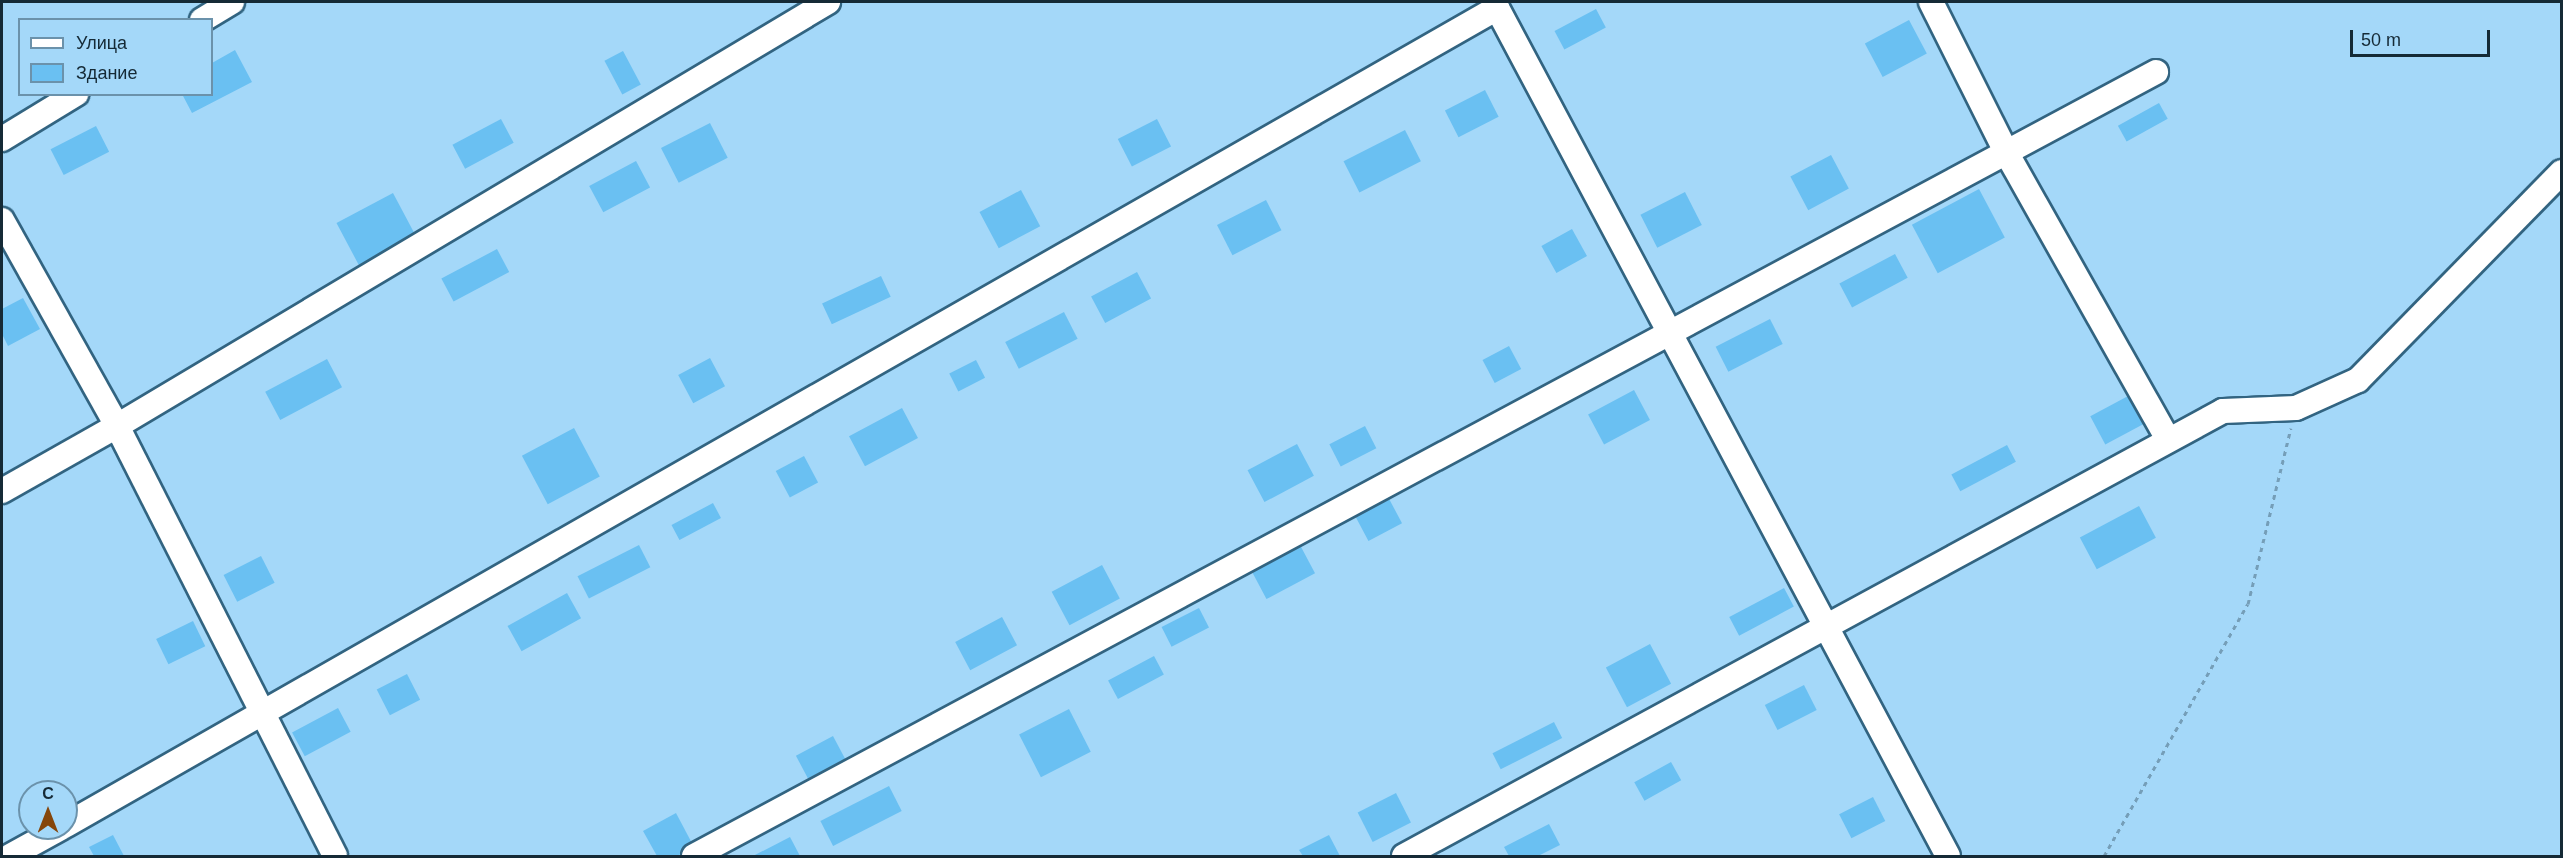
<!DOCTYPE html>
<html>
<head>
<meta charset="utf-8">
<style>
	body { margin:0 }
	#map { position:relative; width:2563px; height:858px; overflow:hidden; background:#a4d8f9; font-family:Helvetica,sans-serif }
	div>[style] { position:absolute }
	[style*='--x'] { left:calc(var(--x)*1px); top:calc(var(--y)*1px); width:calc(var(--w)*1px); rotate:calc(var(--a)*1deg) }
	.building>* { inset:0; background:#6ac0f2; transform-origin:0 0 }
	.path>* { height:3px; margin-top:-1.5px; transform-origin:0; background:repeating-linear-gradient(90deg,#759eb8 0 4.5px,transparent 0 9px) }
	.roads { filter:drop-shadow(2px 0 #326481) drop-shadow(-2px 0 #326481) drop-shadow(0 2px #326481) drop-shadow(0 -2px #326481) }
	.minor>* { height:24px; margin:-12px; padding:0 12px; transform-origin:12px; border-radius:12px; background:#fff }
	span { translate:-50% -50%; white-space:nowrap; text-align:center; line-height:1.15; -webkit-text-stroke:4.5px #a4d8f9; paint-order:stroke }
	.frame { position:absolute; inset:0; border:3px solid #152a36; pointer-events:none }
	.legend { position:absolute; left:18px; top:18px; width:195px; height:78px; box-sizing:border-box; background:#a4d8f9; border:2px solid #6b92ab; margin:0; padding:8px 10px; list-style:none; font-size:18px; color:#152a36 }
	.legend li { display:flex; align-items:center; gap:12px; height:30px }
	.legend b { width:30px; border:2px solid #6b92ab }
	.north { position:absolute; left:18px; top:780px; width:60px; height:60px; box-sizing:border-box; background:#a4d8f9; border:2px solid #6b92ab; border-radius:50%; rotate:0deg; font-size:16px; font-weight:700; line-height:24px; text-align:center; color:#152a36 }
	.north::after { content:''; display:block; margin:auto; width:21px; height:27px; background:#85460b; clip-path:polygon(50% 0,100% 100%,50% 72%,0 100%) }
	.scale { position:absolute; left:2350px; top:30px; width:140px; height:27px; box-sizing:border-box; border:3px solid #152a36; border-top:0; padding-left:8px; font-size:18px; line-height:21px; white-space:nowrap; color:#152a36; -webkit-text-stroke:4px #a4d8f9; paint-order:stroke }
</style>
</head>
<body>
<div id="map">
	<div class="building">
		<i style="left:1596px;top:9px;width:21px;height:47px;rotate:62deg"></i>
		<i style="left:1909px;top:20px;width:38px;height:50px;rotate:62deg"></i>
		<i style="clip-path:polygon(235px 50px,252px 82px,192px 113px,182px 94px,212px 94px,212px 63px)"></i>
		<i style="left:623px;top:51px;width:38px;height:21px;rotate:62deg"></i>
		<i style="left:1485px;top:90px;width:30px;height:45px;rotate:63deg"></i>
		<i style="left:2159px;top:103px;width:18px;height:47px;rotate:61deg"></i>
		<i style="left:501px;top:119px;width:27px;height:55px;rotate:62deg"></i>
		<i style="left:1157px;top:119px;width:31px;height:44px;rotate:63deg"></i>
		<i style="left:710px;top:123px;width:39px;height:55px;rotate:63deg"></i>
		<i style="left:96px;top:126px;width:29px;height:51px;rotate:63deg"></i>
		<i style="left:1405px;top:130px;width:35px;height:69px;rotate:63deg"></i>
		<i style="left:1831px;top:155px;width:38px;height:46px;rotate:62deg"></i>
		<i style="left:636px;top:161px;width:30px;height:53px;rotate:62deg"></i>
		<i style="left:1979px;top:189px;width:55px;height:76px;rotate:62deg"></i>
		<i style="left:1021px;top:190px;width:41px;height:47px;rotate:62deg"></i>
		<i style="left:1685px;top:192px;width:37px;height:50px;rotate:63deg"></i>
		<i style="left:393px;top:193px;width:58px;height:64px;rotate:62deg"></i>
		<i style="left:1266px;top:200px;width:34px;height:55px;rotate:63deg"></i>
		<i style="left:1572px;top:229px;width:31px;height:35px;rotate:61deg"></i>
		<i style="left:497px;top:249px;width:26px;height:63px;rotate:62deg"></i>
		<i style="left:1895px;top:254px;width:27px;height:63px;rotate:62deg"></i>
		<i style="left:1137px;top:272px;width:30px;height:52px;rotate:62deg"></i>
		<i style="left:881px;top:276px;width:23px;height:65px;rotate:65deg"></i>
		<i style="clip-path:polygon(23px 298px,40px 329px,8px 346px,2px 334px,2px 309px)"></i>
		<i style="left:1064px;top:312px;width:30px;height:66px;rotate:63deg"></i>
		<i style="left:1770px;top:319px;width:28px;height:61px;rotate:63deg"></i>
		<i style="left:1509px;top:346px;width:26px;height:30px;rotate:62deg"></i>
		<i style="left:710px;top:358px;width:32px;height:36px;rotate:62deg"></i>
		<i style="left:327px;top:359px;width:32px;height:70px;rotate:62deg"></i>
		<i style="left:976px;top:360px;width:20px;height:30px;rotate:63deg"></i>
		<i style="left:1634px;top:390px;width:34px;height:52px;rotate:62deg"></i>
		<i style="left:2130px;top:395px;width:32px;height:45px;rotate:62deg"></i>
		<i style="left:902px;top:408px;width:34px;height:60px;rotate:62deg"></i>
		<i style="left:1365px;top:426px;width:25px;height:40px;rotate:63deg"></i>
		<i style="left:574px;top:428px;width:55px;height:59px;rotate:62deg"></i>
		<i style="left:1297px;top:444px;width:36px;height:56px;rotate:62deg"></i>
		<i style="left:2007px;top:445px;width:19px;height:63px;rotate:62deg"></i>
		<i style="left:804px;top:456px;width:30px;height:32px;rotate:62deg"></i>
		<i style="left:1387px;top:495px;width:32px;height:38px;rotate:62deg"></i>
		<i style="left:713px;top:503px;width:17px;height:47px;rotate:62deg"></i>
		<i style="left:2139px;top:506px;width:36px;height:67px;rotate:62deg"></i>
		<i style="left:639px;top:545px;width:25px;height:69px;rotate:63deg"></i>
		<i style="left:1300px;top:545px;width:32px;height:55px;rotate:62deg"></i>
		<i style="left:261px;top:556px;width:30px;height:42px;rotate:63deg"></i>
		<i style="left:1102px;top:565px;width:38px;height:57px;rotate:62deg"></i>
		<i style="left:1784px;top:588px;width:21px;height:62px;rotate:62deg"></i>
		<i style="left:567px;top:593px;width:29px;height:68px;rotate:61deg"></i>
		<i style="left:1199px;top:608px;width:22px;height:42px;rotate:63deg"></i>
		<i style="left:1002px;top:617px;width:32px;height:53px;rotate:62deg"></i>
		<i style="left:193px;top:621px;width:28px;height:41px;rotate:64deg"></i>
		<i style="left:1650px;top:644px;width:45px;height:50px;rotate:62deg"></i>
		<i style="left:1154px;top:656px;width:21px;height:52px;rotate:62deg"></i>
		<i style="left:407px;top:674px;width:29px;height:34px;rotate:63deg"></i>
		<i style="left:1804px;top:685px;width:28px;height:44px;rotate:63deg"></i>
		<i style="left:338px;top:708px;width:27px;height:52px;rotate:62deg"></i>
		<i style="left:1069px;top:709px;width:48px;height:56px;rotate:63deg"></i>
		<i style="left:1554px;top:722px;width:18px;height:69px;rotate:63deg"></i>
		<i style="left:833px;top:736px;width:26px;height:42px;rotate:62deg"></i>
		<i style="left:1671px;top:762px;width:21px;height:42px;rotate:61deg"></i>
		<i style="left:889px;top:786px;width:28px;height:77px;rotate:63deg"></i>
		<i style="left:1396px;top:793px;width:33px;height:43px;rotate:63deg"></i>
		<i style="left:1873px;top:797px;width:27px;height:38px;rotate:63deg"></i>
		<i style="clip-path:polygon(676px 813px,694px 847px,677px 856px,657px 856px,643px 831px)"></i>
		<i style="clip-path:polygon(1549px 824px,1560px 845px,1538px 856px,1509px 856px,1504px 847px)"></i>
		<i style="clip-path:polygon(113px 835px,124px 856px,94px 856px,89px 847px)"></i>
		<i style="clip-path:polygon(1329px 835px,1340px 856px,1303px 856px,1299px 850px)"></i>
		<i style="clip-path:polygon(790px 837px,800px 856px,753px 856px)"></i>
	</div>
	<div class="path">
		<i style="--x:2104;--y:856;--w:290;--a:-60.3"></i>
		<i style="--x:2248;--y:604;--w:181;--a:-76.3"></i>
	</div>
	<div class="roads">
		<div class="minor">
			<i style="--x:1931;--y:2;--w:168;--a:63.4"></i>
			<i style="--x:2006;--y:152;--w:330;--a:60.6"></i>
			<i style="--x:202;--y:20;--w:35;--a:-31"></i>
			<i style="--x:2;--y:139;--w:87;--a:-31.3"></i>
			<i style="--x:2;--y:220;--w:236;--a:60.8"></i>
			<i style="--x:117;--y:426;--w:482;--a:63.1"></i>
			<i style="--x:2;--y:491;--w:132;--a:-29.5"></i>
			<i style="--x:117;--y:426;--w:828;--a:-30.81"></i>
			<i style="--x:66;--y:825;--w:1648;--a:-29.72"></i>
			<i style="--x:1497;--y:8;--w:960;--a:61.99"></i>
			<i style="--x:10;--y:856;--w:58;--a:-28.8"></i>
			<i style="--x:694;--y:856;--w:1659;--a:-28.2"></i>
			<i style="--x:1404;--y:856;--w:932;--a:-28.52"></i>
			<i style="--x:2223;--y:411;--w:73;--a:-2.4"></i>
			<i style="--x:2296;--y:408;--w:68;--a:-24.3"></i>
			<i style="--x:2358;--y:380;--w:291;--a:-45.6"></i>
		</div>
	</div>
	<div class="frame"></div>
	<ul class="legend">
	<li><b style="height:8px;background:#fff"></b>Улица</li>
	<li><b style="height:16px;background:#6ac0f2"></b>Здание</li>
	</ul>
	<div class="north">С</div>
	<div class="scale">50 m</div>
</div>
</body>
</html>
